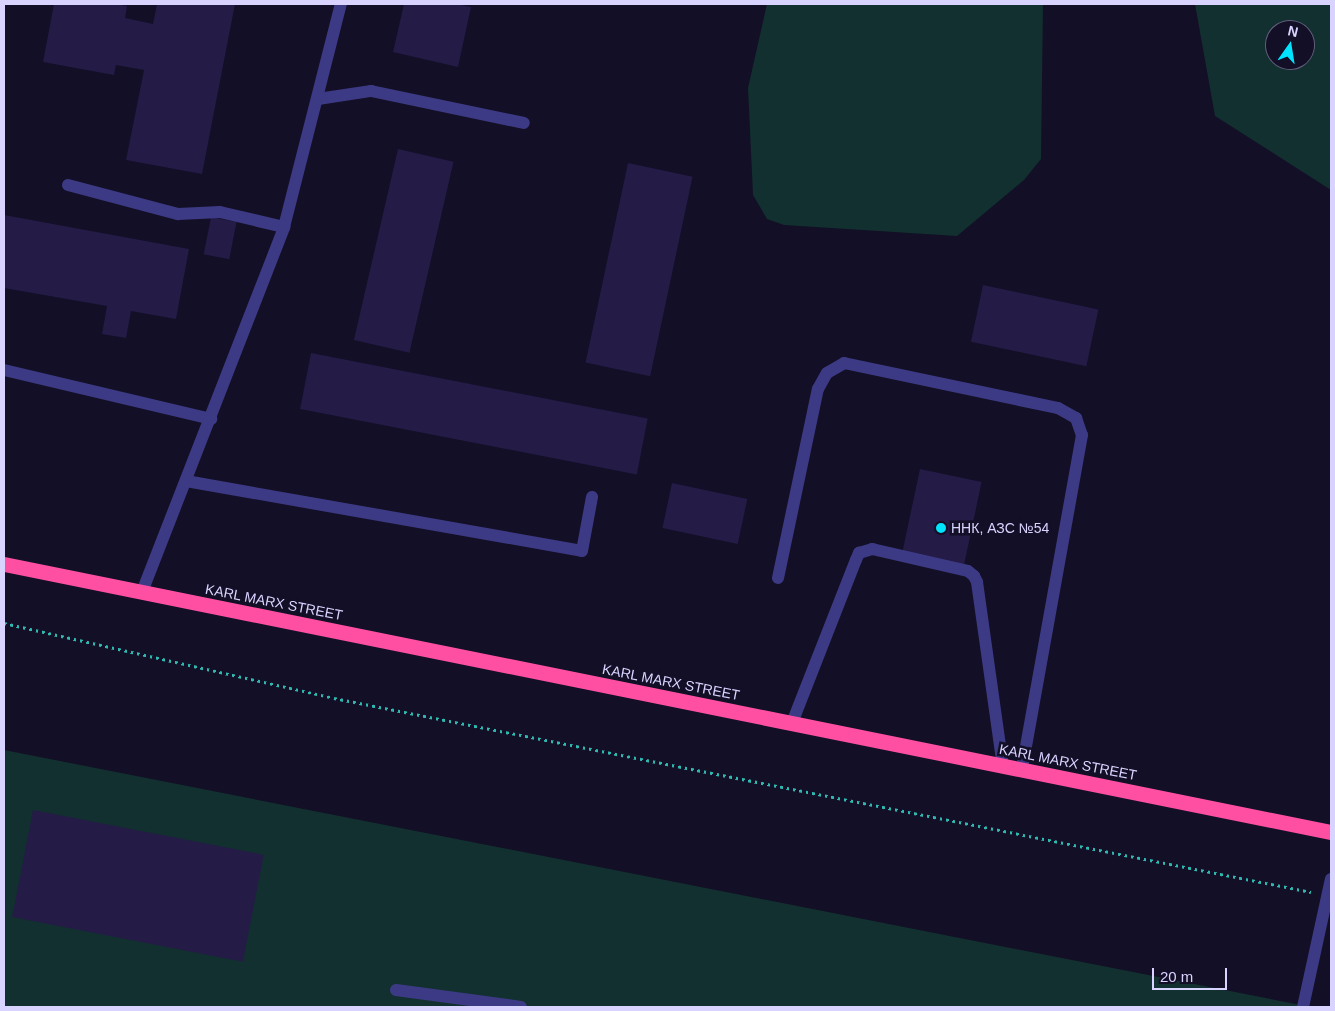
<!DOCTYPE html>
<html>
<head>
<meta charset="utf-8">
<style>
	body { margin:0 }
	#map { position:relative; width:1335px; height:1011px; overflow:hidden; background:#130f26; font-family:Helvetica,sans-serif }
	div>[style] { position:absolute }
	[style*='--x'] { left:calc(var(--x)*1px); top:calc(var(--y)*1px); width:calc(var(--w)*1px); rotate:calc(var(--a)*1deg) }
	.green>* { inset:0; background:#12302f }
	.building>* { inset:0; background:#241b47; transform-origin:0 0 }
	.path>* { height:3px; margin-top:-1.5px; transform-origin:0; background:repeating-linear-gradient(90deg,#2fb8b0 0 2.5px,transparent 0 6.5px) }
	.lane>* { height:12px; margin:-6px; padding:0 6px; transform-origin:6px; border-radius:6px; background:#3d3a85 }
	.street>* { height:12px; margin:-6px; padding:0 6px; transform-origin:6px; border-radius:6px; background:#3d3a85 }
	.highway>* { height:15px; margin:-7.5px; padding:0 7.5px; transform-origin:7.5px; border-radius:7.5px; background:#ff4fa3 }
	.dots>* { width:14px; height:14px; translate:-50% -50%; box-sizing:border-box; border:2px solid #130f26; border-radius:50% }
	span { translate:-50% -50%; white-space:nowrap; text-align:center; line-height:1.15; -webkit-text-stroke:5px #130f26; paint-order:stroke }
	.poi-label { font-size:14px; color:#d9d4ff }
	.left { translate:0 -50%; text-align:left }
	.street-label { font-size:14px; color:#d9d4ff }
	.frame { position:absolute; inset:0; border:5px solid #d9d4ff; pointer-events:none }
	.north { position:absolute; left:1265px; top:20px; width:50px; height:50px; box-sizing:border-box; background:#130f26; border:1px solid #625e7d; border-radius:50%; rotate:13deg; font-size:14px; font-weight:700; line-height:20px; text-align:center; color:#d9d4ff }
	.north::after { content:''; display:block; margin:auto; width:18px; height:22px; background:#00e5ff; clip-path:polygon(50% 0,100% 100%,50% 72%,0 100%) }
	.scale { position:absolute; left:1152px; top:968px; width:75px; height:22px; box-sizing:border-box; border:2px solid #d9d4ff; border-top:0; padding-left:6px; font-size:15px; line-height:18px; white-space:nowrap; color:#d9d4ff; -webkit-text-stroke:4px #130f26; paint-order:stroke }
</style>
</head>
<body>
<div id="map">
	<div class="green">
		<i style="clip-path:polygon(767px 4px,1043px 4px,1041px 159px,1024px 180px,957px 236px,784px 225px,767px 219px,753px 195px,748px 88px)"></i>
		<i style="clip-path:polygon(evenodd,1195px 4px,1331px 4px,1331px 190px,1215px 116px,1195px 4px,1275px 30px,1305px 30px,1305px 60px,1275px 60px,1275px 30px)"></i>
		<i style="clip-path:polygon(4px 750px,1311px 1007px,4px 1007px)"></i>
	</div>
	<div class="building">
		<i style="clip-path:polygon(54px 4px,115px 4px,127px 6px,125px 18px,153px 24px,157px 4px,235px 4px,202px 174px,126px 160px,144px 70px,116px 65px,114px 75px,43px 62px)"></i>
		<i style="clip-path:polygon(404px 4px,456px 4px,471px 7px,458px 67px,393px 52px)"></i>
		<i style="left:398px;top:149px;width:57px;height:196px;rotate:13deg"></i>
		<i style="left:628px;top:163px;width:66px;height:204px;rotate:12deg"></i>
		<i style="clip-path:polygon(4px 215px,189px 249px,176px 319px,131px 311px,126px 338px,102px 334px,107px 306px,4px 288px)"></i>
		<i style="left:211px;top:217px;width:26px;height:38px;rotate:11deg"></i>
		<i style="left:983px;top:285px;width:118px;height:58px;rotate:12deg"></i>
		<i style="left:311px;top:353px;width:343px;height:57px;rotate:11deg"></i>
		<i style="left:920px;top:469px;width:63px;height:84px;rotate:12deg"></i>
		<i style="left:672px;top:483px;width:77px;height:46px;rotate:12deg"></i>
		<i style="left:33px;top:810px;width:235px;height:109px;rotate:11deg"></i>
	</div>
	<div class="path">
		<i style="--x:4;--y:623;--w:338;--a:12.8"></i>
		<i style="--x:334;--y:698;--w:996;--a:11.23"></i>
	</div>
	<div class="lane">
		<i style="--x:318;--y:99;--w:54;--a:-8.6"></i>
		<i style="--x:371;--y:91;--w:156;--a:11.8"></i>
		<i style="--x:68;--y:185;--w:114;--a:14.8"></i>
		<i style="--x:178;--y:214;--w:42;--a:-2.7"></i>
		<i style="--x:220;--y:212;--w:66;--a:13.2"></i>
		<i style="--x:4;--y:370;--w:213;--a:13.3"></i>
		<i style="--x:186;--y:481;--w:402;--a:10"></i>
		<i style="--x:582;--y:551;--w:55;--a:-79.5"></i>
		<i style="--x:778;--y:578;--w:193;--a:-78.1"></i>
		<i style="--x:818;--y:389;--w:18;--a:-61"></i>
		<i style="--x:827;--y:373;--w:20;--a:-30"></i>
		<i style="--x:844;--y:363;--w:219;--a:11.9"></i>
		<i style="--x:1058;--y:408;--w:21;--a:29"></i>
		<i style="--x:1076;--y:418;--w:18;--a:71"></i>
		<i style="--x:1082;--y:435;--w:340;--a:100.2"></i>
		<i style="--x:792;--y:723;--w:175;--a:-68.6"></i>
		<i style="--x:856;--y:560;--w:8;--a:-67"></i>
		<i style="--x:859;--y:553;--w:14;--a:-17"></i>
		<i style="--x:872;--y:549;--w:98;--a:12.9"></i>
		<i style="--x:968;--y:571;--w:8;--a:40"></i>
		<i style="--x:974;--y:576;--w:7;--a:63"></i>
		<i style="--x:977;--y:582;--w:186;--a:82"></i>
		<i style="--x:396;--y:990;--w:126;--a:7.7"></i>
		<i style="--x:1303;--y:1007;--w:131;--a:-77.7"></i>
	</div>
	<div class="street">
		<i style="--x:142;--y:592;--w:392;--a:-68.7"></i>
		<i style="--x:284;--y:227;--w:230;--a:-75.7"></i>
	</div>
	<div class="highway">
		<i style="--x:4;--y:564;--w:1354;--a:11.42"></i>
	</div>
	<div class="dots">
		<i style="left:941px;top:528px;background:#00e5ff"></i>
	</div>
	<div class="poi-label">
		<span class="left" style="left:951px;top:528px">ННК, АЗС №54</span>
	</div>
	<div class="street-label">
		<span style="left:274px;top:602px;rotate:11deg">KARL MARX STREET</span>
		<span style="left:671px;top:682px;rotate:11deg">KARL MARX STREET</span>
		<span style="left:1068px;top:762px;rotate:11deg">KARL MARX STREET</span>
	</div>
	<div class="frame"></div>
	<div class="north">N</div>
	<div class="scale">20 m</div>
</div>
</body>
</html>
